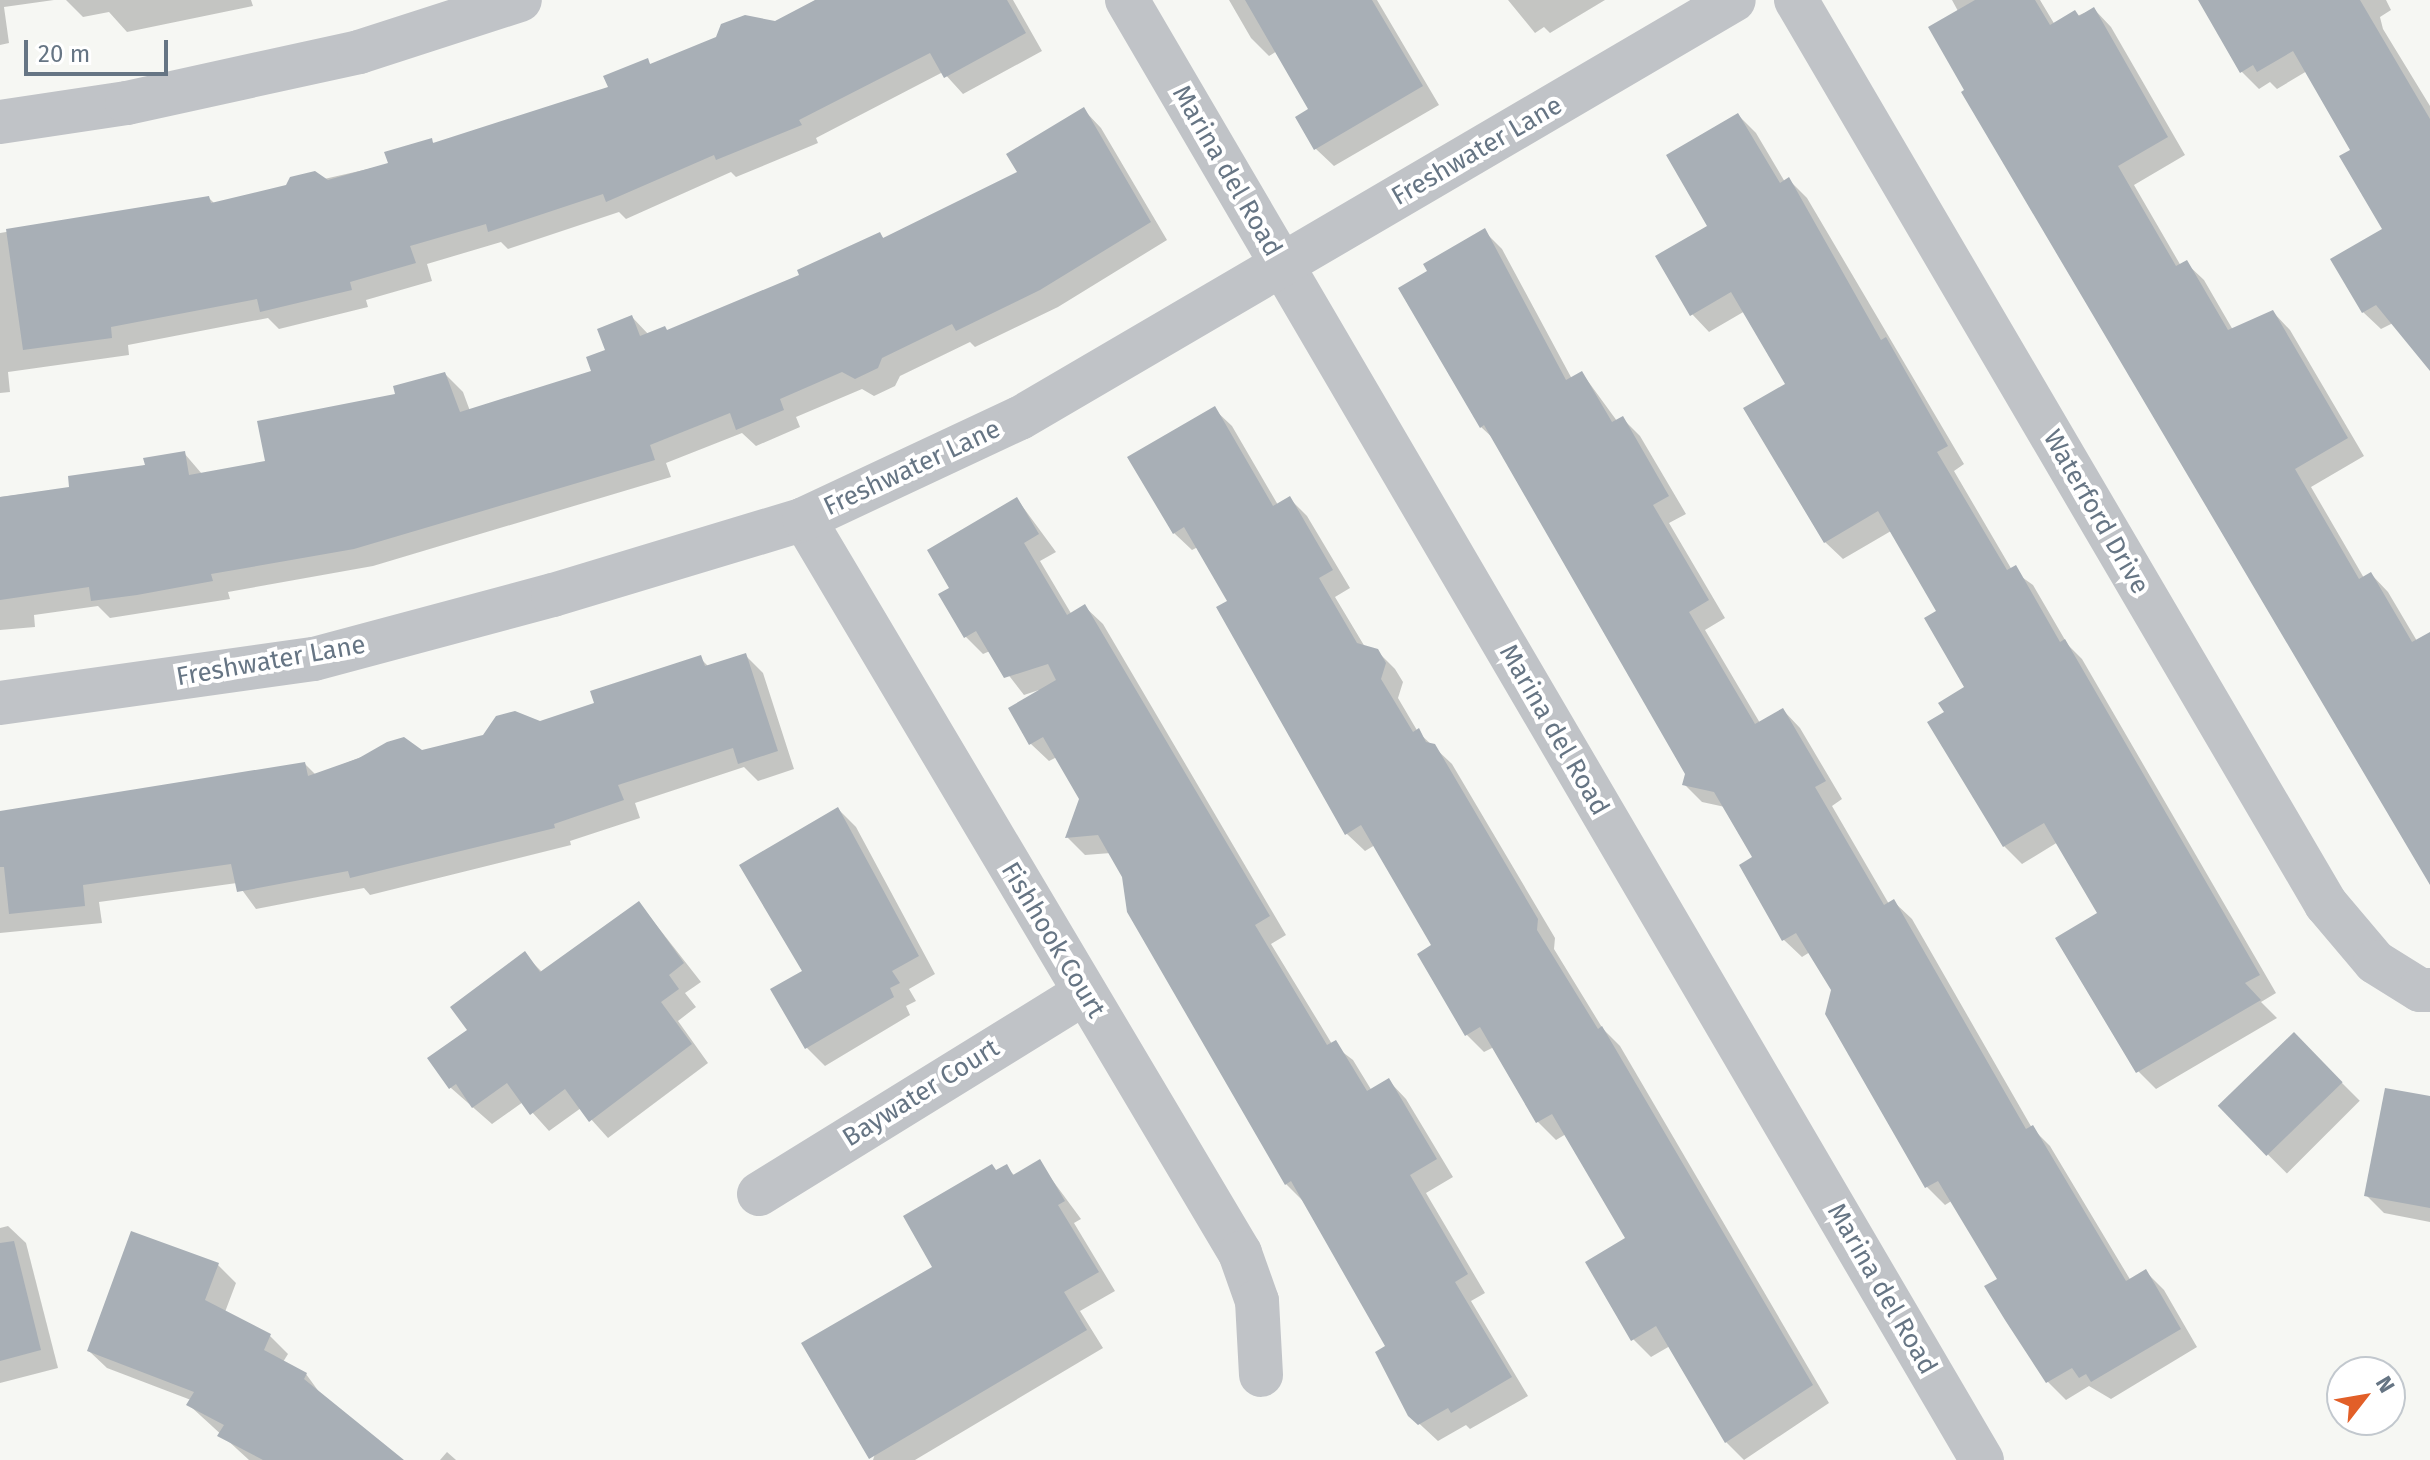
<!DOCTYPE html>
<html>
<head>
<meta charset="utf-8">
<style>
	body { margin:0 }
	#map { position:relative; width:2430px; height:1460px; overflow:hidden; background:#f6f7f3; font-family:"Fira Sans",sans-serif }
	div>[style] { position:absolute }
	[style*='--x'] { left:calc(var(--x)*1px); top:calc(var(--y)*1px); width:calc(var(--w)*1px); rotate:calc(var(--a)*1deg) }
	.shadow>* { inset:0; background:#0003; transform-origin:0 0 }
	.building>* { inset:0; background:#a8afb6; transform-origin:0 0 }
	.street>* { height:44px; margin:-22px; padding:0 22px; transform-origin:22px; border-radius:22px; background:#c0c3c7 }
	span { translate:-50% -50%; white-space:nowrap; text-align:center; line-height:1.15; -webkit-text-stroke:8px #fff; paint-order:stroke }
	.street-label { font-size:26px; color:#667584 }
	.north { position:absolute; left:2326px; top:1356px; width:80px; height:80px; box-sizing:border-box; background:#fff; border:2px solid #c2c8ce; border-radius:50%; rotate:59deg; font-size:22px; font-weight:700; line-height:32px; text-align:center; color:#667584 }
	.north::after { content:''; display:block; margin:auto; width:28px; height:36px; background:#e25f28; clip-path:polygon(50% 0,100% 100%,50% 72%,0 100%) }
	.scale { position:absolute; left:24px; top:40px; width:144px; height:36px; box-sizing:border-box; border:4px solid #667584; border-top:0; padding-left:10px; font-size:24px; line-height:28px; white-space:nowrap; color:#667584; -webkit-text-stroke:6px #fff; paint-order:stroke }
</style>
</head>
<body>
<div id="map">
	<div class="shadow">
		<i style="clip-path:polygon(0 0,54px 0,4px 7px,9px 43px,0 45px)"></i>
		<i style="clip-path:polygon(66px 0,251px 0,253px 6px,127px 32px,109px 12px,83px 17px)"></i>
		<i style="clip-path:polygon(816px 0,1013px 0,1042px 51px,963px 94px,943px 72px,816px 138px,818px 143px,736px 177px,731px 172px,626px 219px,619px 212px,508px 249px,501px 242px,427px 264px,432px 281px,366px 300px,368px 307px,279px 329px,268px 318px,128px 345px,129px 355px,8px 372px,10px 392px,0 393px,0 233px,209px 198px,215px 204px,390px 164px,431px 141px,435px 144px,610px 88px,647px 61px,652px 66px,776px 23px)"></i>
		<i style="clip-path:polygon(1229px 0,1377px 0,1439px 105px,1334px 166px,1316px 149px,1311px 109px,1277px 51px,1269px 56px,1251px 38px)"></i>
		<i style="clip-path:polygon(1508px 0,1605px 0,1550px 33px,1544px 27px,1535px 33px)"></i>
		<i style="clip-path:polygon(1952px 0,2040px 0,2055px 25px,2094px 9px,2111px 27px,2185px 155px,2134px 185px,2181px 266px,2186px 263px,2204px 280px,2233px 330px,2273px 312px,2290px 330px,2364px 456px,2311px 487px,2364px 578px,2371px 574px,2388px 592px,2417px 641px,2430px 634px,2430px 884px)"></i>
		<i style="clip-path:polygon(2200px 0,2386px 0,2391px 10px,2380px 17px,2383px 29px,2430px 106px,2430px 368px,2393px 323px,2381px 329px,2363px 312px,2385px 230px,2353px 150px,2307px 71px,2277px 89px,2270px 82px,2259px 89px,2241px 71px)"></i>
		<i style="clip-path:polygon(1084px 110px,1101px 128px,1167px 240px,1058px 307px,975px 347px,970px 342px,900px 376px,895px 386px,874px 396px,862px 389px,796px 417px,800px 427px,756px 446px,742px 433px,666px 463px,671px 477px,373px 566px,228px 592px,230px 599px,110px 618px,98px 606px,34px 615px,35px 627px,0 630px,0 497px,72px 488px,184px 453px,202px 474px,267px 462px,445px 374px,463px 392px,470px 411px,594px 373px,632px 317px,649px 335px,668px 332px,802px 276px,880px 234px,885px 240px,1019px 173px)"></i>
		<i style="clip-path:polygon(1738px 115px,1756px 133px,1785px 182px,1789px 180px,1807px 198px,1964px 464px,1954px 471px,2012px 570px,2033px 585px,2068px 645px,2082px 659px,2276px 993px,2261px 1002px,2277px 1018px,2156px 1089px,2138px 1071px,2100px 914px,2058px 842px,2022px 864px,2004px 846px,1947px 713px,1967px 688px,1939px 612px,1891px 531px,1843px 559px,1825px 542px,1787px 384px,1745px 311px,1709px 332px,1692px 314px)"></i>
		<i style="clip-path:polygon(1484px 231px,1502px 249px,1572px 379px,1582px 373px,1617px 421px,1622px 418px,1640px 436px,1686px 514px,1669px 523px,1725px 618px,1705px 630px,1760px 723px,1783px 710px,1800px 728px,1842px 799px,1832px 806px,1889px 904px,1894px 902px,1912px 919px,2032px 1128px,2050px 1146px,2131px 1281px,2146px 1272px,2164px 1290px,2197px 1347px,2111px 1399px,2089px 1386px,2066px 1400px,2048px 1382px,2000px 1280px,1953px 1200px,1945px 1205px,1927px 1187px,1828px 1014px,1833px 990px,1810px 952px,1802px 957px,1784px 940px,1755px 858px,1725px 807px,1702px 802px,1684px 784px,1687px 774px,1495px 440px,1481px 427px,1430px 271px)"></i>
		<i style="clip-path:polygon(1214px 409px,1232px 426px,1278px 505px,1289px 498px,1307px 516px,1350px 588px,1335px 597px,1365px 647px,1377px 651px,1395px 669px,1403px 682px,1398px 698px,1418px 732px,1452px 764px,1555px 938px,1554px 949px,1603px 1029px,1620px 1046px,1829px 1403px,1744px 1460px,1726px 1442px,1670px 1346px,1651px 1357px,1633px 1339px,1628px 1239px,1566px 1134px,1556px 1140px,1538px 1122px,1494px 1047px,1484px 1052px,1467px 1035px,1434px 946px,1375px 845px,1365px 851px,1347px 834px,1230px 602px,1198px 547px,1192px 550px,1174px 533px)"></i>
		<i style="clip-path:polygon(1017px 499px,1056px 552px,1040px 561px,1072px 615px,1085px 607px,1103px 624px,1286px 935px,1271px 944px,1332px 1044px,1353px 1060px,1372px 1091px,1389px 1081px,1406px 1099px,1453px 1177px,1426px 1193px,1485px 1293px,1471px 1301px,1528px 1396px,1470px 1429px,1466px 1425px,1438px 1441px,1410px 1415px,1388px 1346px,1304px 1202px,1286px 1184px,1111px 853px,1085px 855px,1068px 838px,1081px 799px,1057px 757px,1049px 761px,1031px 744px,1039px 690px,1024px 695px,990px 651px,983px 654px,966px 637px,951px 589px)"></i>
		<i style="clip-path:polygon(745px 655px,763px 673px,794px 769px,758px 781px,744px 767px,635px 803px,640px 818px,570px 841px,571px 845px,370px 895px,364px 888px,256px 909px,237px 883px,99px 902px,102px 923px,0 933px,0 813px,305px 764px,316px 775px,404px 740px,422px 752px,540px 723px,597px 705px,700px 658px,709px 667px)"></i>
		<i style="clip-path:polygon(838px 809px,856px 827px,935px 974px,909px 989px,916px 1001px,906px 1006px,910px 1015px,825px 1066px,807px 1048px,773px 990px,804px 972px)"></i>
		<i style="clip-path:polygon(639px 903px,701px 982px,685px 993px,696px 1007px,678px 1021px,708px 1063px,608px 1138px,581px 1108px,549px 1131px,523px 1102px,492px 1124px,451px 1088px,430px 1059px,470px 1030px,524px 954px,543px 973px)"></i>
		<i style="left:2294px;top:1035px;width:93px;height:103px;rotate:45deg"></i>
		<i style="clip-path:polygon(2430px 1098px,2430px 1222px,2384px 1213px,2366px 1195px)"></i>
		<i style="clip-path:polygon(1039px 1162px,1081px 1219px,1074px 1223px,1115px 1291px,1080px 1311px,1103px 1348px,915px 1460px,873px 1460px,935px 1268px,997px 1172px,1006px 1167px,1015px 1176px)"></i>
		<i style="clip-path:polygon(8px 1226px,26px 1243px,58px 1368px,0 1383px,0 1228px)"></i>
		<i style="clip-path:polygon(218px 1265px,236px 1283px,225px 1312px,270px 1336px,288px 1354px,283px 1362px,306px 1374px,322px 1396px,401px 1460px,249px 1460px,189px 1405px,191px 1400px,107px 1368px,89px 1351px)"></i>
		<i style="clip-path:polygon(447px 1452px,456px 1460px,440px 1460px)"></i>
	</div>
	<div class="building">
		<i style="clip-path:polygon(815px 0,1007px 0,1026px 33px,944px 78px,930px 53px,799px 120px,802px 125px,716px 160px,714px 155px,606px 202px,603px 194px,488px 232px,486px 224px,410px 246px,416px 263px,350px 282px,352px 290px,260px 312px,257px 299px,111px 327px,112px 338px,23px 350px,6px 229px,209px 196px,211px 203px,286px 185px,290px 177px,315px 171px,328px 180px,388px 163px,384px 152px,432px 138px,433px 143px,608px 87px,603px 76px,648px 58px,650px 64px,716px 37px,721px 24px,745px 15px,775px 21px)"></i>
		<i style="clip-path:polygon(1245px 0,1372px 0,1423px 86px,1314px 150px,1295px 117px,1308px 109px)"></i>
		<i style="clip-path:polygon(1975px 0,2035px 0,2050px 25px,2075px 10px,2079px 16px,2094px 7px,2168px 137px,2118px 166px,2176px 266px,2187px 260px,2228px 330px,2273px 310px,2348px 438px,2295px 469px,2359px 579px,2371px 572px,2412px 642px,2430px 632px,2430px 885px,1961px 92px,1964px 90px,1928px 27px)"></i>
		<i style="clip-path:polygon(2198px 0,2360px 0,2430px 119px,2430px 371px,2376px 305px,2362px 313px,2330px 259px,2382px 229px,2339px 156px,2350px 150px,2293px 51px,2257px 72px,2253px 65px,2240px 73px)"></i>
		<i style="clip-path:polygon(1084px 107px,1151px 222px,1040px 290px,956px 331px,952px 324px,882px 358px,878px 368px,855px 379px,842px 372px,780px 399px,784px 410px,736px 430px,730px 413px,650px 445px,655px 460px,354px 549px,211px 574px,213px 581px,137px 595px,91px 601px,89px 587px,0 600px,0 497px,69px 487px,68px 476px,145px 465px,143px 458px,185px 451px,189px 475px,265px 461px,257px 421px,395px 394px,393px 386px,445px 372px,460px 412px,591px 371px,586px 357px,605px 350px,597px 329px,632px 315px,640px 336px,665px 326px,667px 330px,799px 275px,797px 270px,880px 232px,883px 238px,1017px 172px,1006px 154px)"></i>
		<i style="clip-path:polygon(1738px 113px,1780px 183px,1789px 177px,1881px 340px,1886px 337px,1948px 446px,1937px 452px,2007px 570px,2016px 565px,2060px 642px,2065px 639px,2260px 975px,2245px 983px,2261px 1000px,2136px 1073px,2055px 938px,2097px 913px,2044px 823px,2003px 847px,1927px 722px,1944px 712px,1938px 703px,1964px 687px,1924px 618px,1936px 611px,1878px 511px,1824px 543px,1743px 408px,1785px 384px,1731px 292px,1690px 316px,1655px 256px,1707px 226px,1666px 155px)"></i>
		<i style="clip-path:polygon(1485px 228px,1566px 380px,1582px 371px,1612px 422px,1623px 416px,1669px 496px,1653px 505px,1709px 600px,1689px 612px,1755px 724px,1783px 708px,1826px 781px,1815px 787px,1884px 905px,1894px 899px,2026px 1129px,2033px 1125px,2126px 1281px,2146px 1269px,2181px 1329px,2091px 1382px,2086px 1374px,2079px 1378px,2072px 1368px,2046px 1383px,2005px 1320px,1984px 1286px,1997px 1279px,1938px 1181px,1925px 1188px,1825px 1014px,1831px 990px,1796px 933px,1782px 941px,1739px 865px,1752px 857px,1714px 792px,1682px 785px,1685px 774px,1484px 425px,1480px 428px,1398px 288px,1427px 271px,1423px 264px)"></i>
		<i style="clip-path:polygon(1215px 406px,1273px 506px,1290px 496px,1333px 570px,1319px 578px,1357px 643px,1378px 649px,1386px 663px,1381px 679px,1413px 732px,1419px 728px,1426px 742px,1435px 744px,1538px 919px,1537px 930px,1598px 1029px,1602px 1026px,1813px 1385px,1725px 1443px,1656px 1326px,1631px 1341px,1585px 1262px,1625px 1238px,1552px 1114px,1536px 1123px,1480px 1027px,1465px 1036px,1417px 954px,1431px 945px,1361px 825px,1345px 835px,1216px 607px,1227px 601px,1184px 527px,1173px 534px,1127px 457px)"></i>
		<i style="clip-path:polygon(1017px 497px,1039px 534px,1024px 543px,1067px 615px,1085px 604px,1270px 916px,1255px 925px,1327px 1045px,1336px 1040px,1367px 1091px,1389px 1078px,1437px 1159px,1410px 1175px,1468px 1274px,1455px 1282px,1512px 1377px,1451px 1413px,1448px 1408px,1418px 1425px,1408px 1416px,1375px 1352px,1385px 1346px,1291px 1181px,1285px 1185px,1127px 912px,1122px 877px,1098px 835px,1065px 838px,1079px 799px,1043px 737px,1029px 745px,1008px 708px,1056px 680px,1048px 664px,1004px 678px,976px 631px,964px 638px,938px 594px,949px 588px,927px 550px)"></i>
		<i style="clip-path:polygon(746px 653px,778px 751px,738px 764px,733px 748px,618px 785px,624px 800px,554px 824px,555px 828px,350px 878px,348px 871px,237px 892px,231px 864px,83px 885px,85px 906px,9px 914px,4px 867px,0 867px,0 811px,305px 762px,308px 776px,359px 758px,387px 742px,404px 737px,422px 750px,483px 735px,496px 716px,515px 711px,540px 721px,594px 703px,590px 691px,701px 655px,705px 666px)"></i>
		<i style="clip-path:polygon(838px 807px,919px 956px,892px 971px,900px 983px,890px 988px,894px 997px,805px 1049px,770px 989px,802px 971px,739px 865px)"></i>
		<i style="clip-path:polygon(639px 901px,684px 963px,669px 975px,679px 989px,661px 1002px,692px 1044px,589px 1122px,565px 1089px,530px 1115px,507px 1083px,472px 1108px,456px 1084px,449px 1089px,427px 1058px,467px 1030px,450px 1007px,525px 951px,540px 972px)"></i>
		<i style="left:2294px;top:1032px;width:70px;height:106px;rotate:46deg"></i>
		<i style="clip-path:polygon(2385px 1088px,2430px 1096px,2430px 1208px,2364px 1196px)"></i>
		<i style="clip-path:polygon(1040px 1159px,1065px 1201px,1058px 1205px,1099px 1272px,1064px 1292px,1087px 1330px,869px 1459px,801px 1343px,932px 1267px,903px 1216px,992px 1164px,996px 1170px,1007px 1164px,1013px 1175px)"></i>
		<i style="clip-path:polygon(131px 1231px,219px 1263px,205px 1300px,271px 1334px,264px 1350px,307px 1373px,304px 1379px,404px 1460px,263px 1460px,217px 1436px,224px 1425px,186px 1405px,194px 1392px,87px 1351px)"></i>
		<i style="clip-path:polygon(14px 1241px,41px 1350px,0 1361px,0 1243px)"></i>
	</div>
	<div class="street">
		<i style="--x:1127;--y:0;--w:1692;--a:59.65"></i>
		<i style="--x:1796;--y:0;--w:1048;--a:59.62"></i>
		<i style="--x:2326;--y:904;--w:76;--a:49.8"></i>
		<i style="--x:2375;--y:962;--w:53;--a:31.9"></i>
		<i style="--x:2420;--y:990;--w:10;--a:0"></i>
		<i style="--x:0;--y:122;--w:128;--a:-8.5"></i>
		<i style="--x:127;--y:103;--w:238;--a:-12.4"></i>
		<i style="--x:359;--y:52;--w:169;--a:-17.9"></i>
		<i style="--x:804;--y:519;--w:854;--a:59.29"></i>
		<i style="--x:1240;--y:1253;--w:51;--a:70.5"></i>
		<i style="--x:1257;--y:1301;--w:74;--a:86.9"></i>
		<i style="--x:0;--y:703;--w:317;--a:-8"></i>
		<i style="--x:314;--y:659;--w:247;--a:-15"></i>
		<i style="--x:553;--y:595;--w:262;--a:-16.8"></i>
		<i style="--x:804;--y:519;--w:238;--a:-25.1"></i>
		<i style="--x:1020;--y:418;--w:827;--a:-30.35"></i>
		<i style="--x:759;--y:1194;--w:382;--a:-31.7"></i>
	</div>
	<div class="street-label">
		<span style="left:1477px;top:151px;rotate:-30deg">Freshwater Lane</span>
		<span style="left:1227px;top:171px;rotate:60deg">Marina del Road</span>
		<span style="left:912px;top:468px;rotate:-25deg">Freshwater Lane</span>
		<span style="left:2096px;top:512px;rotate:60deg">Waterford Drive</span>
		<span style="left:271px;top:661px;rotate:-10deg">Freshwater Lane</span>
		<span style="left:1554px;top:730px;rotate:60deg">Marina del Road</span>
		<span style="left:1053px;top:940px;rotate:59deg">Fishhook Court</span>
		<span style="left:921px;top:1093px;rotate:-32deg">Baywater Court</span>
		<span style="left:1882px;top:1289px;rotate:60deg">Marina del Road</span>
	</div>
	<div class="north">N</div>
	<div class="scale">20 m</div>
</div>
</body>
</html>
